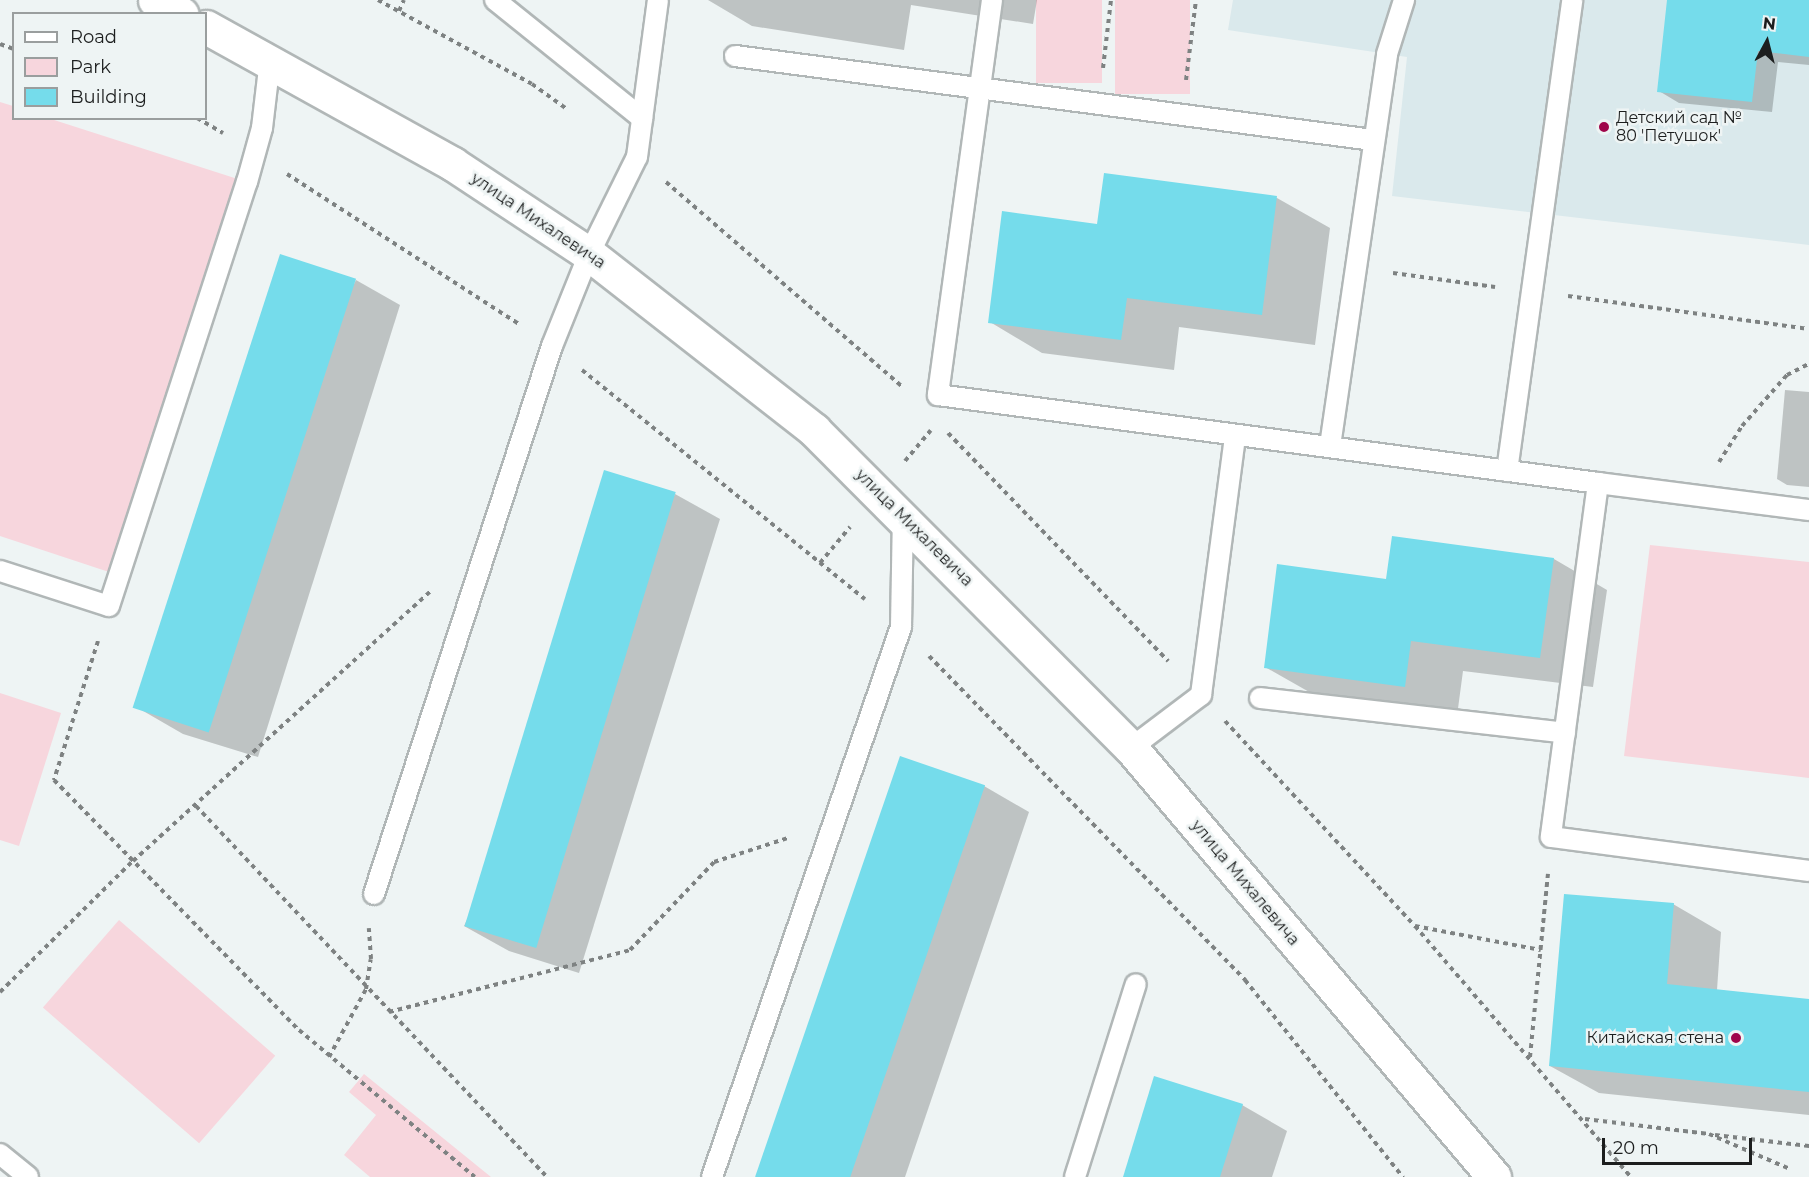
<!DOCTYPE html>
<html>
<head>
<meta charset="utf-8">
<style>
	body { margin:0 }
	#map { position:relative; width:1809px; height:1177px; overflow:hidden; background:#eef4f4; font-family:Montserrat,sans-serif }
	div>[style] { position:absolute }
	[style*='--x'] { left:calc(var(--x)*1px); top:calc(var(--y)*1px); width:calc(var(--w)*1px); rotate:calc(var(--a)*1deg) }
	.built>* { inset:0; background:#dae9ec }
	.green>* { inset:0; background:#f7d6dd; transform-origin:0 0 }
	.shadow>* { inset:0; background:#0003 }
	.building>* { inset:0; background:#75dceb; transform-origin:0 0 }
	.path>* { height:4px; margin-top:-2px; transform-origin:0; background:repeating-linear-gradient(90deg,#7e8282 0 4.5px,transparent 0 9px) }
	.roads { filter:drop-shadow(2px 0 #b1b7b7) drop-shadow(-2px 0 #b1b7b7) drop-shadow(0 2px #b1b7b7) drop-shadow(0 -2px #b1b7b7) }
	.lane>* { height:20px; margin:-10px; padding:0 10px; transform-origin:10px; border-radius:10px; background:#fff }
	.secondary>* { height:33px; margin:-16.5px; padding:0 16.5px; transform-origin:16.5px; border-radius:16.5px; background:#fff }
	.dots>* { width:16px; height:16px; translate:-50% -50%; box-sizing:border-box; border:3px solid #eef4f4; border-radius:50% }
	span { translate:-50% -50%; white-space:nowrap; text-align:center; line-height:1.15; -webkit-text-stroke:5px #eef4f4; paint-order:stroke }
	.poi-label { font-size:16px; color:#1c1e1e }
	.left { translate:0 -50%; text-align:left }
	.right { translate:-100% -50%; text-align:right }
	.street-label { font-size:16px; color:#1c1e1e }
	.legend { position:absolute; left:12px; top:12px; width:195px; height:108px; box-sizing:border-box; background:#eef4f4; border:2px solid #9a9e9e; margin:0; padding:8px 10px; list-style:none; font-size:18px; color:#1c1e1e }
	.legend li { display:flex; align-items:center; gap:12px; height:30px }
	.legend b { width:30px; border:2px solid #9a9e9e }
	.north { position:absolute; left:1737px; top:12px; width:60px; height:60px; -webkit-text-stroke:4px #eef4f4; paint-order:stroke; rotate:7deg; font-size:16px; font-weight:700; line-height:24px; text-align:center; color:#1c1e1e }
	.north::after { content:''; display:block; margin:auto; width:21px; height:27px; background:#1c1e1e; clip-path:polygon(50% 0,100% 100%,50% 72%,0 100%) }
	.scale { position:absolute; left:1602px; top:1138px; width:150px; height:27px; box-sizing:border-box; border:3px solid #1c1e1e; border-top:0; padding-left:8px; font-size:18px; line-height:21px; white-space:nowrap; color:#1c1e1e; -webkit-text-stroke:4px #eef4f4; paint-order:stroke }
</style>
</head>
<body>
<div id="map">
	<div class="built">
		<i style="clip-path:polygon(1233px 0,1809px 0,1809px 245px,1392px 196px,1407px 57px,1228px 30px)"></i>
	</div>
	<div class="green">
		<i style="left:1036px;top:0;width:66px;height:83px"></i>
		<i style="left:1115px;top:0;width:75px;height:94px"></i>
		<i style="clip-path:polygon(0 102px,13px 106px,14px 118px,51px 119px,247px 182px,118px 575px,0 536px)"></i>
		<i style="clip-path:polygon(1650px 545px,1809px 562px,1809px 778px,1624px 756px)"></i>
		<i style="clip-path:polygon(0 693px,61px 713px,19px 846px,0 840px)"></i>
		<i style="left:119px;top:920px;width:207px;height:116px;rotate:41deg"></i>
		<i style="clip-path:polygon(364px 1074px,491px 1177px,370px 1177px,344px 1155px,376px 1115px,349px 1092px)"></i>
	</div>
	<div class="shadow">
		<i style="clip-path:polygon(708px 0,1037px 0,1033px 24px,911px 5px,904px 50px,752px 26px)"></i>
		<i style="clip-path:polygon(1669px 0,1809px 0,1809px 65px,1778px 62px,1772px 112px,1679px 103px,1659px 91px)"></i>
		<i style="clip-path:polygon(1105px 175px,1277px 198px,1330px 228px,1315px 345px,1179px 327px,1174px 370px,1042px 353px,990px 322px,1099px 226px)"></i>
		<i style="clip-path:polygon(356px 280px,400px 305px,258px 757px,183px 734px,138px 708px)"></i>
		<i style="clip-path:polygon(1785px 390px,1809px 392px,1809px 487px,1787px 485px,1777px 479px)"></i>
		<i style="clip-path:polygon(675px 494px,720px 519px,579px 973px,509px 951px,464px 926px)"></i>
		<i style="clip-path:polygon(1554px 559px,1607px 590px,1593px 687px,1463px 671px,1457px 716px,1318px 697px,1265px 667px)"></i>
		<i style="clip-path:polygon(984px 786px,1029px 812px,905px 1177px,759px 1177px)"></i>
		<i style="clip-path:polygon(1673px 904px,1721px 932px,1717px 990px,1809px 1000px,1809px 1115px,1599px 1093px,1550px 1066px)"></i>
		<i style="clip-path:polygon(1242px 1105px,1287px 1131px,1272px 1177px,1124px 1177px)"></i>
	</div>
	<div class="building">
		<i style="clip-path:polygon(1667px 0,1809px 0,1809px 57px,1758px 51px,1752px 102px,1657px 92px)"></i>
		<i style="clip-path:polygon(1104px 173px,1277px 196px,1262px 315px,1127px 298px,1121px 340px,988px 323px,1002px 211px,1097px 224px)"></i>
		<i style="left:280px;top:254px;width:80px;height:477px;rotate:18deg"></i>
		<i style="left:604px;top:470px;width:75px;height:477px;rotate:17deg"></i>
		<i style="clip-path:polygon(1392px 536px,1554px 558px,1540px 658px,1411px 641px,1405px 687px,1264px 668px,1277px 564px,1386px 579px)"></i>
		<i style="left:900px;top:756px;width:90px;height:445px;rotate:19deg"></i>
		<i style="clip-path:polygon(1564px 894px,1674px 903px,1667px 984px,1809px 999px,1809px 1092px,1549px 1066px)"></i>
		<i style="clip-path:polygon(1154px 1076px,1243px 1104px,1220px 1177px,1123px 1177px)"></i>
	</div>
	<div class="path">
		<i style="--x:378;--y:0;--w:175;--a:28.6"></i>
		<i style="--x:532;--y:84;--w:44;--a:35.8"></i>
		<i style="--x:399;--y:11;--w:12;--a:-66"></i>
		<i style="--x:0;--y:44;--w:15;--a:20"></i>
		<i style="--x:1103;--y:68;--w:68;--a:-83.3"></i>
		<i style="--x:1186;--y:80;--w:81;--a:-82.9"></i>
		<i style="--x:197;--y:118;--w:30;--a:30"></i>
		<i style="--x:287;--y:174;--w:278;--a:32.9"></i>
		<i style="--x:666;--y:182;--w:313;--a:40.9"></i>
		<i style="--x:1393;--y:273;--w:103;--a:7.8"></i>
		<i style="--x:1568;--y:296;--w:243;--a:7.8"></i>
		<i style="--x:582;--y:370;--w:364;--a:39"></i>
		<i style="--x:948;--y:433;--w:317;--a:46"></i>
		<i style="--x:905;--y:461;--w:40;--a:-50"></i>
		<i style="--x:1719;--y:462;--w:43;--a:-57.4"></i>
		<i style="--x:1742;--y:426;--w:68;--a:-48.6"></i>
		<i style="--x:1787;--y:375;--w:25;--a:-27"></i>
		<i style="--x:820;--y:563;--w:47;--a:-50.2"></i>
		<i style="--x:98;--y:641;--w:146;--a:107.6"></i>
		<i style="--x:54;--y:780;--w:350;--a:45.6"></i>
		<i style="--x:299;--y:1030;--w:229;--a:39.9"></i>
		<i style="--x:929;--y:656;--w:453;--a:45.7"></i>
		<i style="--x:1245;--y:980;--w:253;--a:51.3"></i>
		<i style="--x:1225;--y:721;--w:280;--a:47.2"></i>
		<i style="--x:1415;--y:926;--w:331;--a:49.3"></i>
		<i style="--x:196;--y:806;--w:511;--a:46.59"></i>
		<i style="--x:1415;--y:926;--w:128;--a:10.8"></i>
		<i style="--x:0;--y:992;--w:187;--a:-44.6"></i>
		<i style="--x:133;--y:861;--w:404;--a:-42.2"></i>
		<i style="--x:389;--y:1012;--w:249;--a:-14.4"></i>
		<i style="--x:630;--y:950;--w:122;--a:-46.3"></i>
		<i style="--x:714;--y:862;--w:78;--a:-18"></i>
		<i style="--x:329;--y:1057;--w:77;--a:-61.4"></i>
		<i style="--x:366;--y:989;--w:30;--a:-81"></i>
		<i style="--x:371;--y:959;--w:31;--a:-94"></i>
		<i style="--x:1530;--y:1057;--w:184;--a:-84.4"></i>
		<i style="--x:1585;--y:1119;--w:125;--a:6.9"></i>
		<i style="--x:1709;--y:1134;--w:88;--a:23.4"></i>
		<i style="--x:1715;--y:1135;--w:95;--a:6.7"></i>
	</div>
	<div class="roads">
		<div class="lane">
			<i style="--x:495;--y:0;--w:189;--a:38.8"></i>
			<i style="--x:992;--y:0;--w:399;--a:97.8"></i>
			<i style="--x:938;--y:395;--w:666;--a:7.59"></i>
			<i style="--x:1598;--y:483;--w:357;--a:97.6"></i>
			<i style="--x:1551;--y:837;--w:260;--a:7.5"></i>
			<i style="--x:735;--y:56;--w:644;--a:7.5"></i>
			<i style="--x:1330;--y:446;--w:396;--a:-81.7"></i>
			<i style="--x:1387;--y:54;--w:57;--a:-72.5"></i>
			<i style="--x:1507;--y:471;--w:475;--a:-82.1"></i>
			<i style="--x:1598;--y:483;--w:213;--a:7.3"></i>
			<i style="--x:0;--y:571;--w:114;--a:17.8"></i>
			<i style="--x:109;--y:606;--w:446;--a:-72"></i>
			<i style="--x:247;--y:182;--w:56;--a:-74.5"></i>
			<i style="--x:262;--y:128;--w:68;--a:-83.3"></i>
			<i style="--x:1260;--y:698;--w:307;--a:6.5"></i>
			<i style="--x:1131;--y:748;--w:88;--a:-37.1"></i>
			<i style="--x:1201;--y:695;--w:262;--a:-82.5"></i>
			<i style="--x:374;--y:894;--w:576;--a:-72.01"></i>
			<i style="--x:552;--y:346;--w:99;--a:-68.1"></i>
			<i style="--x:589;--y:254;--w:108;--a:-63.7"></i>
			<i style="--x:637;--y:157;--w:158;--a:-82.4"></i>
			<i style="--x:0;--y:1154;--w:36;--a:39"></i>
			<i style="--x:712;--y:1177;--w:582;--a:-71.04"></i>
			<i style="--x:901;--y:627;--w:111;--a:-89"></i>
			<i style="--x:1075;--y:1177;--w:202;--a:-72.5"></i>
		</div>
		<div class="secondary">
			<i style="--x:155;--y:0;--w:30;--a:28"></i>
			<i style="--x:206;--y:27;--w:282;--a:29"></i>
			<i style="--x:453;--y:164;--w:163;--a:33.5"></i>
			<i style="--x:589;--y:254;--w:286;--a:38"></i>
			<i style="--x:814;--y:430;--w:449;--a:45.1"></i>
			<i style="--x:1131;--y:748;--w:562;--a:49.76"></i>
		</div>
	</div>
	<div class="dots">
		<i style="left:1604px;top:127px;background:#9f054a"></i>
		<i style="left:1736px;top:1038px;background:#9f054a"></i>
	</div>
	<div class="poi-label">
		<span class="left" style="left:1616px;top:127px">Детский сад №<br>80 'Петушок'</span>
		<span class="right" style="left:1724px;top:1038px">Китайская стена</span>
	</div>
	<div class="street-label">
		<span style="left:538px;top:221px;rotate:34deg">улица Михалевича</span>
		<span style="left:914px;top:528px;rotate:45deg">улица Михалевича</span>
		<span style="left:1245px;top:883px;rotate:50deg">улица Михалевича</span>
	</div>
	<ul class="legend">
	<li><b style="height:8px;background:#fff"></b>Road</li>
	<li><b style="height:16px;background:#f7d6dd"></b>Park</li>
	<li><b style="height:16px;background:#75dceb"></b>Building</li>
	</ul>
	<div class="north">N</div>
	<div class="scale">20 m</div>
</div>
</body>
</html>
